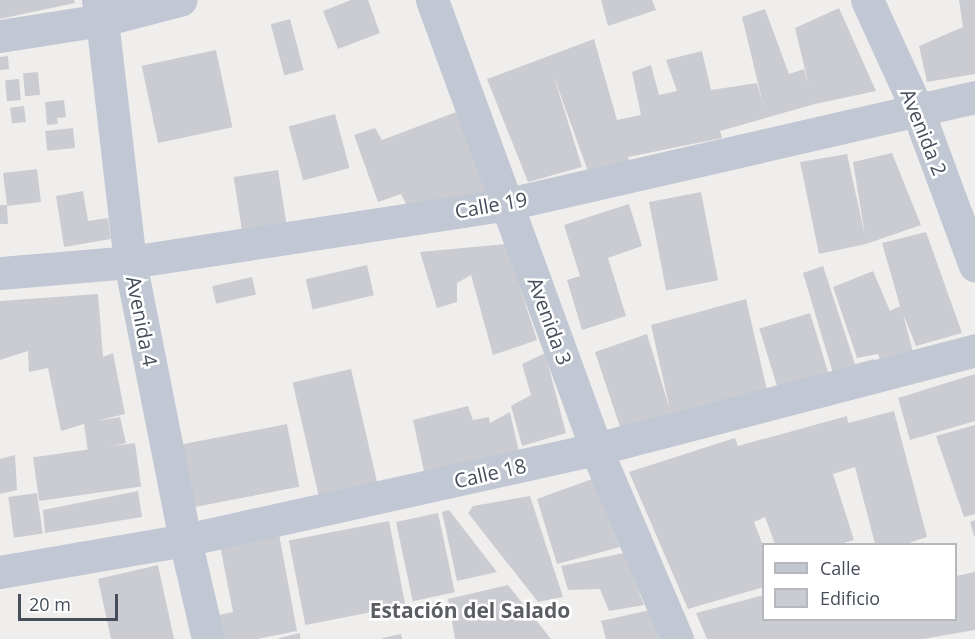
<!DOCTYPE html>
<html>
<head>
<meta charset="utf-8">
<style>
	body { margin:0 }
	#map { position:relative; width:975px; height:639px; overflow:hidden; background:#f0eeed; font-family:"Open Sans",sans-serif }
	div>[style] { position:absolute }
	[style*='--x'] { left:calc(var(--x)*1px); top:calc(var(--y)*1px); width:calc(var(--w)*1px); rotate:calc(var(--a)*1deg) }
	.building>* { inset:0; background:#caccd2; transform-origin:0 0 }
	.minor>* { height:33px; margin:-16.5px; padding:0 16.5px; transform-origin:16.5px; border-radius:16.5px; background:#c1c8d3 }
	span { translate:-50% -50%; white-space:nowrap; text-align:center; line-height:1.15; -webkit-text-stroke:5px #fff; paint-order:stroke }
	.street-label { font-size:20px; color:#464e5b }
	.neighbourhood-label { font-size:21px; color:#5a5d62; font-weight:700 }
	.legend { position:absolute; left:762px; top:543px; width:195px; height:78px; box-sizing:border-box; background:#fff; border:2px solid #b5b8bd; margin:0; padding:8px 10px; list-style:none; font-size:18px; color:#464e5b }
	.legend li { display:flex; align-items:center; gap:12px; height:30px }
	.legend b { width:30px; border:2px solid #b5b8bd }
	.scale { position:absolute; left:18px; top:594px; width:100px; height:27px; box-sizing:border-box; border:3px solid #464e5b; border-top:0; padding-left:8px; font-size:18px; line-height:21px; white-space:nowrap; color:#464e5b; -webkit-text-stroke:4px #fff; paint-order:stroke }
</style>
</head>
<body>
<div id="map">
	<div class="building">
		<i style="clip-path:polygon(0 0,74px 0,75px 3px,0 19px)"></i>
		<i style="clip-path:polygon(351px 0,368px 0,380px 33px,338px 49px,323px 11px)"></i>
		<i style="clip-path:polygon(601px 0,652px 0,656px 10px,608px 26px)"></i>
		<i style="clip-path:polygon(959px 0,975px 0,975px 74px,927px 82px,919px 46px,963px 27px)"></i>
		<i style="clip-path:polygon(839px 8px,876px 91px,815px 104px,720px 131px,722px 138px,628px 157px,630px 164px,590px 177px,553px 74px,582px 167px,528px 182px,487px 79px,594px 39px,617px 120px,641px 115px,632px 72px,651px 65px,659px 95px,677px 91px,666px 60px,702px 51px,711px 90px,757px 83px,764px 108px,742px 17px,765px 9px,789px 74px,804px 69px,809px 86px,795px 28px)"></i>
		<i style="left:290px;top:19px;width:53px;height:20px;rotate:75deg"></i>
		<i style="left:216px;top:50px;width:79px;height:76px;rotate:78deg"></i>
		<i style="clip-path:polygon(8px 56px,9px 69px,0 70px,0 57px)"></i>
		<i style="left:38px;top:72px;width:23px;height:15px;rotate:85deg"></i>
		<i style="left:19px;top:79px;width:21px;height:14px;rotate:85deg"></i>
		<i style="clip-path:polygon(64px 100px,66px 117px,57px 118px,58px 124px,47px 125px,45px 102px)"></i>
		<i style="left:24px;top:106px;width:16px;height:14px;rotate:83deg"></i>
		<i style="clip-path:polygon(459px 111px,496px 195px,411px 214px,401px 194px,378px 202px,354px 135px,375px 128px,382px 140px)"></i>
		<i style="left:335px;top:114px;width:56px;height:48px;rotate:75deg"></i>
		<i style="left:73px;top:128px;width:20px;height:28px;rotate:84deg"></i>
		<i style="clip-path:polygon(892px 153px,921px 225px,866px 244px,819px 254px,800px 162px,847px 154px,865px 236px,853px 162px)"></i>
		<i style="clip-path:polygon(37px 169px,41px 202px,7px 206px,8px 224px,0 224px,0 205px,7px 205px,3px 173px)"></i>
		<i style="left:278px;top:170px;width:64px;height:45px;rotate:81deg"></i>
		<i style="clip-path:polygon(83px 191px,88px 221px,108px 218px,111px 239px,64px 247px,56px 196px)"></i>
		<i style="left:701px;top:192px;width:90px;height:53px;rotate:79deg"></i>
		<i style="clip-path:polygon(629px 204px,642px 246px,608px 258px,626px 316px,582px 330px,567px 280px,580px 276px,564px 225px)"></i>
		<i style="clip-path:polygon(926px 232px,962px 333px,916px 346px,903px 314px,913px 352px,882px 365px,878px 354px,857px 358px,833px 287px,873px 271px,890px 311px,900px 306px,882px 243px)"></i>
		<i style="clip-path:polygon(506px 244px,537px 340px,493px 355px,471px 275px,457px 283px,457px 302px,437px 308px,420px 252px)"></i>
		<i style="left:367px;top:265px;width:31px;height:63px;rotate:77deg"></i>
		<i style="clip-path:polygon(823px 266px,855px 364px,874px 359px,876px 370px,835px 380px,803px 273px)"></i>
		<i style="left:252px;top:277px;width:18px;height:41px;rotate:77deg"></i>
		<i style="clip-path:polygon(98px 294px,103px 357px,113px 353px,125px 414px,97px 421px,120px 417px,126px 443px,88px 452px,84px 424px,61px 431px,48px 368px,29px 372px,28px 351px,0 360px,0 301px)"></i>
		<i style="clip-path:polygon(746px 299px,767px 390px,620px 427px,595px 352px,647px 334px,670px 410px,651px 325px)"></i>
		<i style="left:810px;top:313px;width:72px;height:53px;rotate:73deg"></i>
		<i style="clip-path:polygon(545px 353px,566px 433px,522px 446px,511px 406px,531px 395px,522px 364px)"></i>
		<i style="left:351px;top:369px;width:116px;height:60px;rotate:77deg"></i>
		<i style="clip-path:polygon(975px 374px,975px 421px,910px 440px,898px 398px)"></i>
		<i style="clip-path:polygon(468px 406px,473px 420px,489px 417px,490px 423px,510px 412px,519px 452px,425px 476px,413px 420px)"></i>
		<i style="clip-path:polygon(894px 411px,927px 537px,906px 544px,875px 544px,855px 467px,833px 474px,854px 540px,840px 544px,775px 544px,765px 517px,754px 522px,764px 548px,764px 587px,688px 609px,629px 472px,735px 438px,738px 446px,847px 416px,848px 423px)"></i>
		<i style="left:287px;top:424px;width:64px;height:109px;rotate:79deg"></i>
		<i style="clip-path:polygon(975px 425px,975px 514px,964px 517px,936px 436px)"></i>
		<i style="left:135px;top:443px;width:44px;height:103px;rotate:82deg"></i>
		<i style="clip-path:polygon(15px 455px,17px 490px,0 494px,0 459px)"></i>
		<i style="clip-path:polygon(592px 479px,620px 547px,557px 564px,537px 499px)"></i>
		<i style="clip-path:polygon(138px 491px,142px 517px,45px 533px,43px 510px)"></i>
		<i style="left:37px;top:493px;width:41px;height:29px;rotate:82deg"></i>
		<i style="clip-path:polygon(530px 496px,563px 597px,538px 602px,468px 513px,473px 506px)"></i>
		<i style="clip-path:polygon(449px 510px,497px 572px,457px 581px,442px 512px)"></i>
		<i style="left:438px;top:513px;width:81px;height:43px;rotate:78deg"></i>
		<i style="clip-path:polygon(975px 520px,975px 536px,974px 536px,970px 522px)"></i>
		<i style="left:389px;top:521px;width:86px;height:102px;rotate:79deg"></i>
		<i style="clip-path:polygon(279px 534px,297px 631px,257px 639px,223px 639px,219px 615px,233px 612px,220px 546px)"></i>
		<i style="clip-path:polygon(624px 553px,644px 605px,609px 611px,600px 589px,568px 590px,561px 566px)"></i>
		<i style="clip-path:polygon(158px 565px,174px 639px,111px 639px,98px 579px)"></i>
		<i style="clip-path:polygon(975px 572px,975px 630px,923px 639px,707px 639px,696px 613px,764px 595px,764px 620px,956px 620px,956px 576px)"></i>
		<i style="clip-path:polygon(508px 585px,551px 639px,455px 639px,448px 599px)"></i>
		<i style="clip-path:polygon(650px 610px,659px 639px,606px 639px,601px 621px)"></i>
		<i style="clip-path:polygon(300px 633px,300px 639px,279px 639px,279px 638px)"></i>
		<i style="clip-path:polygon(401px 634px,402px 639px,382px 639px,382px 638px)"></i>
	</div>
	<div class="minor">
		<i style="--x:98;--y:0;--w:20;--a:79"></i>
		<i style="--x:102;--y:20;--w:244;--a:83.4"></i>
		<i style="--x:130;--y:262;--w:283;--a:78.8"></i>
		<i style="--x:185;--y:540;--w:102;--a:76.9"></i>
		<i style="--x:432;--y:0;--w:478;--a:69.9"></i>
		<i style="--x:596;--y:449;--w:207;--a:66.9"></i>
		<i style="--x:867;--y:0;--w:120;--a:65.4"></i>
		<i style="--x:917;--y:109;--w:167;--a:69.7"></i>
		<i style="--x:0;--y:36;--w:103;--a:-8.9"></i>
		<i style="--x:102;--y:20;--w:81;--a:-14.4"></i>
		<i style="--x:0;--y:273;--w:130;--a:-4.8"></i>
		<i style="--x:130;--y:262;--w:382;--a:-8.7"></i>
		<i style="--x:508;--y:204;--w:479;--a:-12.9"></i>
		<i style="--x:0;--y:572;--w:188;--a:-9.8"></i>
		<i style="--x:185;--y:540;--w:421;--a:-12.5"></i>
		<i style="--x:596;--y:449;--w:392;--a:-14.6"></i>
	</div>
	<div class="street-label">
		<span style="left:924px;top:132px;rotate:68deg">Avenida 2</span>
		<span style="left:491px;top:205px;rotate:-10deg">Calle 19</span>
		<span style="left:142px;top:321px;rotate:79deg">Avenida 4</span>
		<span style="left:550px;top:321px;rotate:70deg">Avenida 3</span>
		<span style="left:490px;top:473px;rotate:-13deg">Calle 18</span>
	</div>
	<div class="neighbourhood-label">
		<span style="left:470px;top:610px">Estación del Salado</span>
	</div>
	<ul class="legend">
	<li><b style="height:8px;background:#c1c8d3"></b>Calle</li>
	<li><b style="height:16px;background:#caccd2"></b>Edificio</li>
	</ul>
	<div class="scale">20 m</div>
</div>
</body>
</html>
